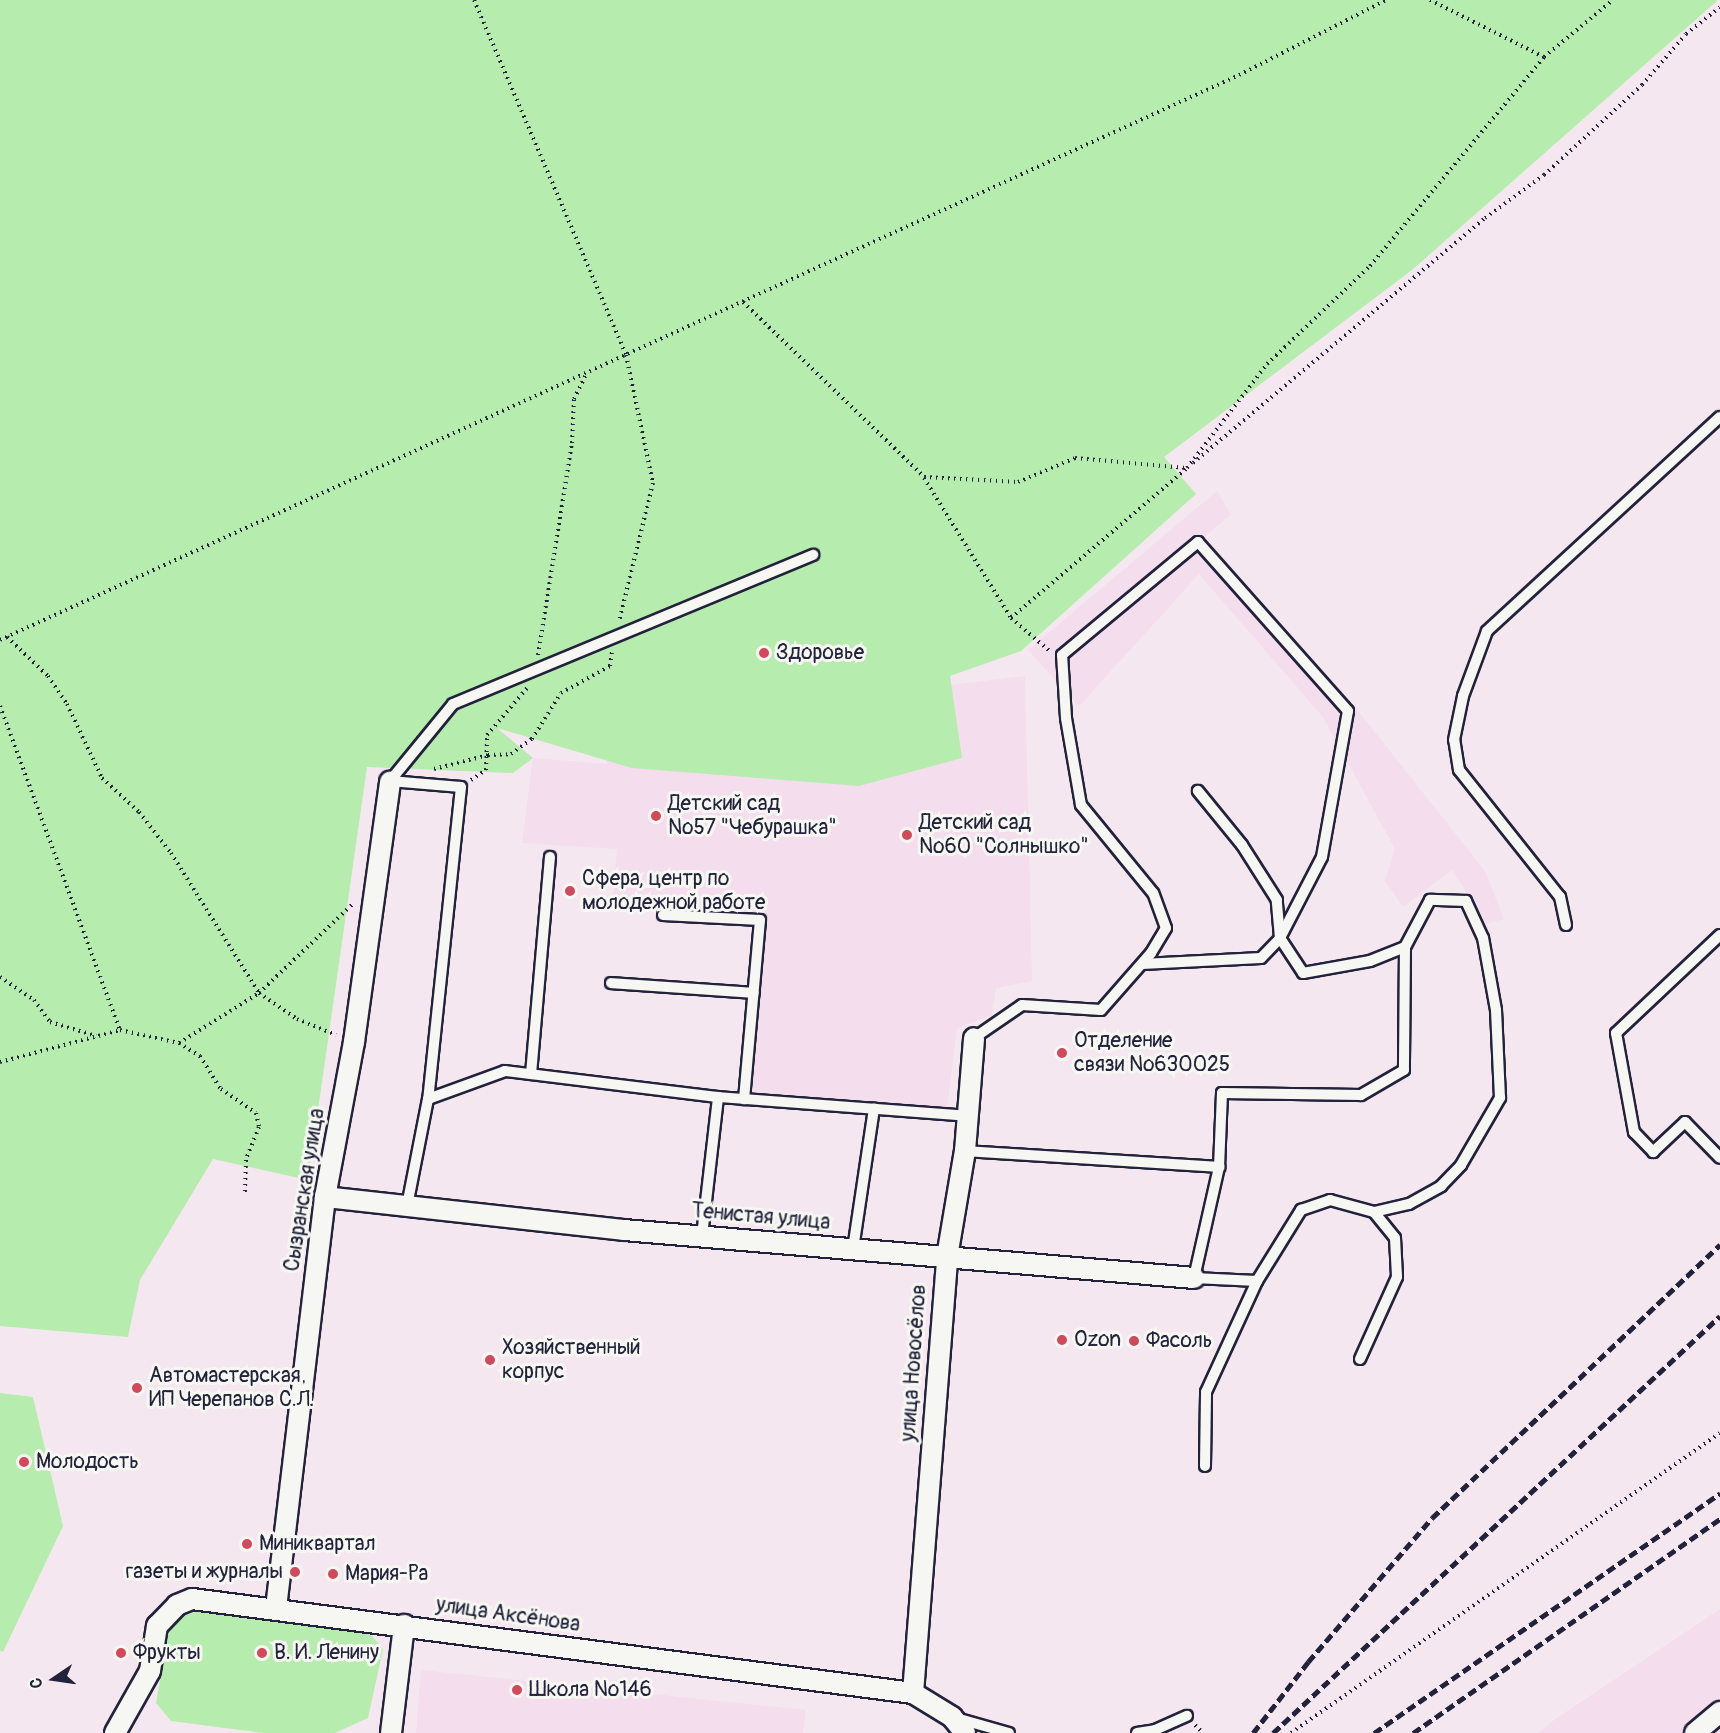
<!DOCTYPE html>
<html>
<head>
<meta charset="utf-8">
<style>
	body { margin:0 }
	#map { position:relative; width:1720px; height:1733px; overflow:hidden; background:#f5e7ef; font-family:Pangolin,sans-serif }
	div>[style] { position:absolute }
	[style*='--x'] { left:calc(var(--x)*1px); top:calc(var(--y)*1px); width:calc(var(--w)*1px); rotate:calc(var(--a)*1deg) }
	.built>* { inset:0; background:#f4dded }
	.green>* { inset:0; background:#b6ecae }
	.path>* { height:4px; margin-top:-2px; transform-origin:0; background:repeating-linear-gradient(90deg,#22223b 0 1.5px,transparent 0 6px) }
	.roads { filter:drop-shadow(2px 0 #22223b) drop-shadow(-2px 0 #22223b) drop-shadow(0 2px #22223b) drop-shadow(0 -2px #22223b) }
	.service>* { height:10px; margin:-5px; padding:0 5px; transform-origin:5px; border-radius:5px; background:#f6f6f2 }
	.minor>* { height:20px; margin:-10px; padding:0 10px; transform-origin:10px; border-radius:10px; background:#f6f6f2 }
	.rail>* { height:4.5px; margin-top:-2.25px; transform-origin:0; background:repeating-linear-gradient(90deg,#22223b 0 9px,transparent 0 13.5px) }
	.dots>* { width:16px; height:16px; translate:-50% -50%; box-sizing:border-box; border:3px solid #f6f6f2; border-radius:50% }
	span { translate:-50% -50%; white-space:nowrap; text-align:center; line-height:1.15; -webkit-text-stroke:6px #f6f6f2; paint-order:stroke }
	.poi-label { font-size:21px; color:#22223b }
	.left { translate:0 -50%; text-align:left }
	.right { translate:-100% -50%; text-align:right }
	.street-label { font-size:21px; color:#22223b }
	.north { position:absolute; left:24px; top:1649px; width:60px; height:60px; -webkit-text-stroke:4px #f6f6f2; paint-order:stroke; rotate:257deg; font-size:16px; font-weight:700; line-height:24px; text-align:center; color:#22223b }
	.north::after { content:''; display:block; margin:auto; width:21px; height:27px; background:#22223b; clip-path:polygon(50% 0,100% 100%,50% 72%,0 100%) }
</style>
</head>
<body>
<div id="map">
	<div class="built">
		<i style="clip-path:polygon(1217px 491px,1231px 514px,1200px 541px,1355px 707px,1485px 871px,1504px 919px,1486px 924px,1452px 870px,1403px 907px,1385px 881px,1395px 849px,1323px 717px,1199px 574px,1079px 706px,1028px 650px)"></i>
		<i style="clip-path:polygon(1025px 676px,1032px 981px,996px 988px,992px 1015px,957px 1028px,947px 1109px,752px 1097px,767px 917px,613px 902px,617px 849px,522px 843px,533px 758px,607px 764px,610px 741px,886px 693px)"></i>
		<i style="clip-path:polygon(1720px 1609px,1720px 1733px,1538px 1733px,1554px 1720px)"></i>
		<i style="clip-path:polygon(421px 1670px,806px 1710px,803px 1733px,416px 1733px)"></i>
	</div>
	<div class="green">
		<i style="clip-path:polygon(0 0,1718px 0,1412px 270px,1164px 457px,1196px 494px,1021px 651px,950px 676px,962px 758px,859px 786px,632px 768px,497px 728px,533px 758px,513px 773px,367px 767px,308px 1180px,213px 1159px,140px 1280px,128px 1337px,0 1326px)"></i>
		<i style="clip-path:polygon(0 1393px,33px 1397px,63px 1526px,3px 1652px,0 1651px)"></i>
		<i style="clip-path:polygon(199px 1611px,367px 1630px,383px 1649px,368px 1718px,335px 1733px,263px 1733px,171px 1721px,156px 1703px,169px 1629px,184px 1616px)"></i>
	</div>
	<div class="path">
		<i style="--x:474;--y:0;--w:386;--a:66.8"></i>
		<i style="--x:626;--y:355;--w:131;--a:78.1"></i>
		<i style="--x:653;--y:483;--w:142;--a:103.8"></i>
		<i style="--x:1430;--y:0;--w:127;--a:26.6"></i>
		<i style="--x:743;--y:302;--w:252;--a:44"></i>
		<i style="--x:924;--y:477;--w:94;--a:3"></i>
		<i style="--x:1018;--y:482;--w:62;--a:-22.8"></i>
		<i style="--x:1075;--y:458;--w:112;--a:5.1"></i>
		<i style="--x:1187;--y:468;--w:131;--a:-52.4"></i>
		<i style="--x:1267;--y:364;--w:142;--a:-43.6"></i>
		<i style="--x:1370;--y:266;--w:272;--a:-50.2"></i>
		<i style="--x:1544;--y:57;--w:89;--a:-39.6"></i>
		<i style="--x:1193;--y:463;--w:381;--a:-40"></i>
		<i style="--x:1485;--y:218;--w:73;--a:-36.1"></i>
		<i style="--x:1544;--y:175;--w:133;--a:-42.6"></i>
		<i style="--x:1642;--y:85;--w:67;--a:-49.2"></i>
		<i style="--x:1686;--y:34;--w:43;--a:-38.5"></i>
		<i style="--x:924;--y:478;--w:165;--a:58.1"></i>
		<i style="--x:1011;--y:618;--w:52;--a:40.4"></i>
		<i style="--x:1011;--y:618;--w:231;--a:-40.4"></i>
		<i style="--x:7;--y:637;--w:57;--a:43.6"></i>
		<i style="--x:48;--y:676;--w:34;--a:56"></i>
		<i style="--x:67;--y:704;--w:82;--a:64.7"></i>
		<i style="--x:102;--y:778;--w:50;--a:42.6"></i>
		<i style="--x:139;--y:812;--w:52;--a:52"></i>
		<i style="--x:171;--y:853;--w:165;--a:57.8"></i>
		<i style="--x:259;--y:993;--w:46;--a:34.4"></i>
		<i style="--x:297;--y:1019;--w:42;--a:22.3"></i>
		<i style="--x:0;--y:640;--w:1362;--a:-24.51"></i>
		<i style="--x:1239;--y:75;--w:165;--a:-27"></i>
		<i style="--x:538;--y:655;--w:215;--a:-80.9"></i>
		<i style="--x:572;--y:443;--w:44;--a:-87.4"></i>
		<i style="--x:574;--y:399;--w:28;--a:-64"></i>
		<i style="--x:0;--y:706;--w:346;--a:69.7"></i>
		<i style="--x:434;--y:769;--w:56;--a:-14.5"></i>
		<i style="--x:488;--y:755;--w:23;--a:-2"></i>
		<i style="--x:511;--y:754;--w:26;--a:-36"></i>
		<i style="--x:532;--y:739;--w:54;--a:-57.8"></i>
		<i style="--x:561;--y:693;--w:56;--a:-28.9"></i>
		<i style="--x:610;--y:666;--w:14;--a:-82"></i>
		<i style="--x:471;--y:780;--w:18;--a:-34"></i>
		<i style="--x:486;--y:770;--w:35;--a:-88"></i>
		<i style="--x:487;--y:735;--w:63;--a:-49.5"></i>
		<i style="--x:0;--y:977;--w:41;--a:34.1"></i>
		<i style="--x:34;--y:1000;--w:27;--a:54"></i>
		<i style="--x:50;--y:1022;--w:48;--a:16.9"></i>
		<i style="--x:179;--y:1043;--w:25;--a:32"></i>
		<i style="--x:200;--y:1056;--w:39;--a:58"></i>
		<i style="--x:221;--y:1089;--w:42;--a:34.4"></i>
		<i style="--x:256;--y:1113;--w:14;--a:78"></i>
		<i style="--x:259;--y:1127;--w:35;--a:112"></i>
		<i style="--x:246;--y:1160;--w:36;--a:92"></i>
		<i style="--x:0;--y:1062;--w:124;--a:-14.9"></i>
		<i style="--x:120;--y:1030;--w:60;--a:12.4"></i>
		<i style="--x:179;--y:1043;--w:94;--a:-32"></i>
		<i style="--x:259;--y:993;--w:131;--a:-43.5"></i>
		<i style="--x:1195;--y:1725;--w:11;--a:45"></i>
		<i style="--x:1291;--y:1733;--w:523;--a:-34.97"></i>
	</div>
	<div class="roads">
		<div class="service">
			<i style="--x:390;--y:781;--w:99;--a:-50.7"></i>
			<i style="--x:453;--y:704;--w:390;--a:-22.5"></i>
			<i style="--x:390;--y:781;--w:71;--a:4.8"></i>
			<i style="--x:461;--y:787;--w:314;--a:96"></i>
			<i style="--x:663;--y:915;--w:97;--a:3"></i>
			<i style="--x:760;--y:920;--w:180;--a:95.1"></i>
			<i style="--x:1566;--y:925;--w:29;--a:-102"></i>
			<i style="--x:1560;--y:897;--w:162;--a:-128.5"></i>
			<i style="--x:1459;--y:770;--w:30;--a:-99"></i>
			<i style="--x:1454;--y:740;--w:45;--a:-78.4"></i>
			<i style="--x:1463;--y:696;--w:69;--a:-69.7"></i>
			<i style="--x:1487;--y:631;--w:316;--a:-42.6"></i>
			<i style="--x:1720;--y:935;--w:143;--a:136.7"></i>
			<i style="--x:1616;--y:1033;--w:101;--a:79.7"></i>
			<i style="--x:1634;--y:1132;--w:28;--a:46"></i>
			<i style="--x:1653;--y:1152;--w:44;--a:-43.2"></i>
			<i style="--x:1685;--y:1122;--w:50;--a:45.8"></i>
			<i style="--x:1142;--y:964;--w:119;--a:-2.9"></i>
			<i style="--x:1261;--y:958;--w:28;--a:-46"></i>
			<i style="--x:1280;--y:938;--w:38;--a:-95"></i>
			<i style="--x:1277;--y:900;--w:65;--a:-122.5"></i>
			<i style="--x:1242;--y:845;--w:70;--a:-129.2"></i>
			<i style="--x:611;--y:983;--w:143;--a:4"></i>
			<i style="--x:974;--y:1038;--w:58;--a:-34.5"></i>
			<i style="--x:1022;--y:1005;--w:79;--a:3.6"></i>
			<i style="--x:1101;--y:1010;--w:76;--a:-48.7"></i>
			<i style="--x:1151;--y:953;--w:29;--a:-59"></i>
			<i style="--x:1166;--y:928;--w:37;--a:-110"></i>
			<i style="--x:1153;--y:893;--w:114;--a:-129.3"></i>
			<i style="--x:1081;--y:805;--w:88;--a:-99.8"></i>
			<i style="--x:1066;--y:718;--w:63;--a:-93.6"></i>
			<i style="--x:1062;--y:655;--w:177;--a:-39.7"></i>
			<i style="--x:1198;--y:542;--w:226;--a:48.4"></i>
			<i style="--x:1348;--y:711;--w:148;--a:100.1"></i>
			<i style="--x:1322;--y:857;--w:91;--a:117.4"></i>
			<i style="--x:1280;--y:938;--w:42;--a:56.7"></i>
			<i style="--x:1303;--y:973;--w:68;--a:-10.2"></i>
			<i style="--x:1370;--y:961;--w:38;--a:-22"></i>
			<i style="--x:1405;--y:947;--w:123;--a:90.5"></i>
			<i style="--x:1404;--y:1070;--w:50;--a:149.8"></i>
			<i style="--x:1361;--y:1095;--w:139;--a:-179.2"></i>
			<i style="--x:1222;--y:1093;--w:74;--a:92.3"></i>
			<i style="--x:1219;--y:1167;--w:114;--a:102.7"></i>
			<i style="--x:1194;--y:1278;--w:63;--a:2.7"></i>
			<i style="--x:531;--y:1074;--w:218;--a:-85"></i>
			<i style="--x:965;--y:1151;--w:255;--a:3.6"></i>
			<i style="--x:407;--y:1206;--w:109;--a:-78.9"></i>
			<i style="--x:428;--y:1099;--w:82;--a:-20"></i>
			<i style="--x:505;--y:1071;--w:215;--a:7"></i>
			<i style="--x:1374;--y:1212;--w:36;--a:-13"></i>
			<i style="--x:1409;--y:1204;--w:37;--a:-29"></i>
			<i style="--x:1441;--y:1186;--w:29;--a:-46"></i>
			<i style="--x:1461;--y:1165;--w:78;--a:-59.8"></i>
			<i style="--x:1500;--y:1098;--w:88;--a:-92.6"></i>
			<i style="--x:1496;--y:1010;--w:73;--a:-100.2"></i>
			<i style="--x:1483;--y:938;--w:41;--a:-114.7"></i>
			<i style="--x:1466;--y:901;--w:36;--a:-178"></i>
			<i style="--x:1430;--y:900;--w:53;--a:118"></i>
			<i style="--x:702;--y:1236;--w:140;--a:-83.4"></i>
			<i style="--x:718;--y:1097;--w:251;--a:4.3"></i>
			<i style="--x:853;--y:1249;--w:142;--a:-81.5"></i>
			<i style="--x:1205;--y:1466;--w:74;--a:-89.2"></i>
			<i style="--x:1206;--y:1392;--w:122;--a:-65.3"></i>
			<i style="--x:1257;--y:1281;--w:84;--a:-58.2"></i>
			<i style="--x:1301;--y:1210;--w:31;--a:-19"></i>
			<i style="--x:1330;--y:1200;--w:46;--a:15.3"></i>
			<i style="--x:1374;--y:1212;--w:33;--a:51"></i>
			<i style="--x:1395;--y:1238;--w:39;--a:87"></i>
			<i style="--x:1397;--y:1277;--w:90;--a:114.3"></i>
			<i style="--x:956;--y:1718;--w:55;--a:15.8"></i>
			<i style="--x:1137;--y:1733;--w:18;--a:-9"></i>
			<i style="--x:1155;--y:1730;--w:35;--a:-24"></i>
		</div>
		<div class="minor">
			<i style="--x:325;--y:1197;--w:301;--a:6.3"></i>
			<i style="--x:624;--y:1230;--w:572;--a:4.81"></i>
			<i style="--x:276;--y:1608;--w:414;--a:-83.2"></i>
			<i style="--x:325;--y:1197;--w:158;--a:-79.4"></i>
			<i style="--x:354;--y:1042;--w:263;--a:-82.1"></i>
			<i style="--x:913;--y:1693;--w:437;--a:-85.5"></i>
			<i style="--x:947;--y:1257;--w:108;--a:-80.4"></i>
			<i style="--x:965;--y:1151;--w:113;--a:-85.4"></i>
			<i style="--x:115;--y:1733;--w:71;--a:-60.6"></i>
			<i style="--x:150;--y:1671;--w:46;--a:-81.2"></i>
			<i style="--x:157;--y:1626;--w:29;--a:-46"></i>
			<i style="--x:177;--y:1605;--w:16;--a:-22"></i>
			<i style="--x:192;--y:1599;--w:727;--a:7.43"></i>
			<i style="--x:913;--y:1693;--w:46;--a:31.6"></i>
			<i style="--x:952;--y:1717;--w:21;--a:51"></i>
			<i style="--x:391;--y:1733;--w:109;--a:-83.1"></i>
			<i style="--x:1695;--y:1733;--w:33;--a:-40"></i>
		</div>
	</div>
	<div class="rail">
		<i style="--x:1253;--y:1733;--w:90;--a:-52.2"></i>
		<i style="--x:1308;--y:1662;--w:190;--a:-49.3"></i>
		<i style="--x:1432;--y:1518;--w:397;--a:-43.5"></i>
		<i style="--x:1273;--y:1733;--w:611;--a:-43.01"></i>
		<i style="--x:1374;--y:1733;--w:421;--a:-34.7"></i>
		<i style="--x:1413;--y:1733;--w:374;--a:-34.9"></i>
	</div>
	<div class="dots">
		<i style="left:764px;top:653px;background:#d1495b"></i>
		<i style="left:656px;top:816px;background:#d1495b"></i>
		<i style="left:907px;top:835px;background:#d1495b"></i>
		<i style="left:570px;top:891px;background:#d1495b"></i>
		<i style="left:1062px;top:1053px;background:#d1495b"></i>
		<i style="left:1062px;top:1340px;background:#d1495b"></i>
		<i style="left:1134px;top:1341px;background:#d1495b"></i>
		<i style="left:490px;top:1360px;background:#d1495b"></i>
		<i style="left:137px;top:1388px;background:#d1495b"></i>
		<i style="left:24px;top:1462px;background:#d1495b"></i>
		<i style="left:247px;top:1544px;background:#d1495b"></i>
		<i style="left:295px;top:1572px;background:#d1495b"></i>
		<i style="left:333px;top:1574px;background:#d1495b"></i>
		<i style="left:121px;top:1653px;background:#d1495b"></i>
		<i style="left:262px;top:1653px;background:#d1495b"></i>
		<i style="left:517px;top:1690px;background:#d1495b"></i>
	</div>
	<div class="poi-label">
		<span class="left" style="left:776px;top:653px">Здоровье</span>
		<span class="left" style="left:668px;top:816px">Детский сад<br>№57 "Чебурашка"</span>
		<span class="left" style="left:919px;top:835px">Детский сад<br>№60 "Солнышко"</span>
		<span class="left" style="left:582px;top:891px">Сфера, центр по<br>молодежной работе</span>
		<span class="left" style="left:1074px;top:1053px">Отделение<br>связи №630025</span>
		<span class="left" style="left:1074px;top:1340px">Ozon</span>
		<span class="left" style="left:1146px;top:1341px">Фасоль</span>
		<span class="left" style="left:502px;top:1360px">Хозяйственный<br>корпус</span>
		<span class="left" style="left:149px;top:1388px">Автомастерская,<br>ИП Черепанов С.Л.</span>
		<span class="left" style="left:36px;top:1462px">Молодость</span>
		<span class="left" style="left:259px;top:1544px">Миниквартал</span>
		<span class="right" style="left:283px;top:1572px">газеты и журналы</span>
		<span class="left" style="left:345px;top:1574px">Мария-Ра</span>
		<span class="left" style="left:133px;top:1653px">Фрукты</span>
		<span class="left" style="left:274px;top:1653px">В. И. Ленину</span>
		<span class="left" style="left:529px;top:1690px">Школа №146</span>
	</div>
	<div class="street-label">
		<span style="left:305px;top:1190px;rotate:-81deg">Сызранская улица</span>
		<span style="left:761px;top:1217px;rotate:5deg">Тенистая улица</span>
		<span style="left:914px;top:1363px;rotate:-86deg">улица Новосёлов</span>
		<span style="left:508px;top:1615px;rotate:8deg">улица Аксёнова</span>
	</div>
	<div class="north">С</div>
</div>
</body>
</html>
